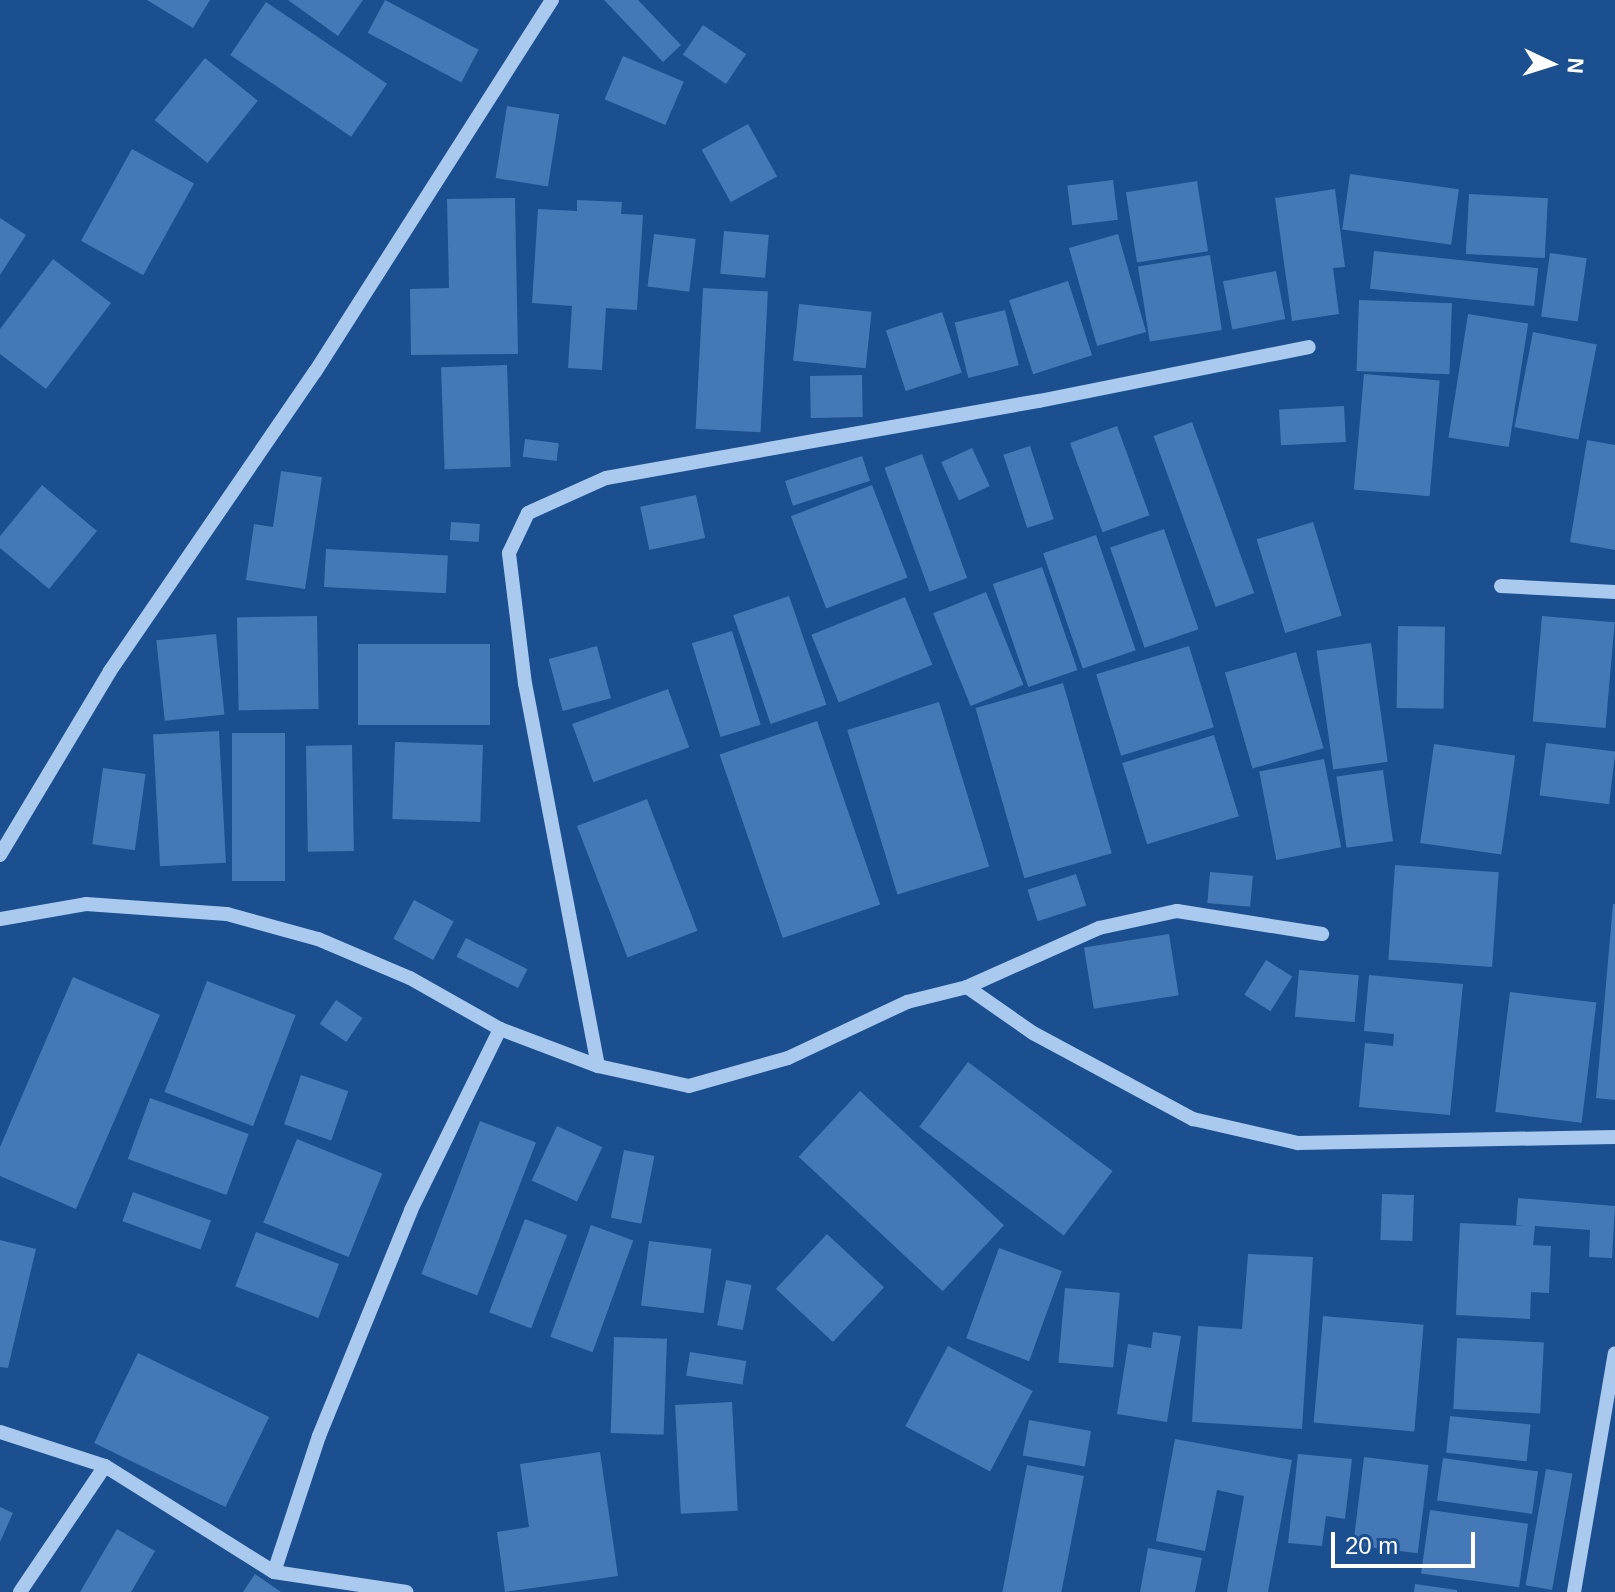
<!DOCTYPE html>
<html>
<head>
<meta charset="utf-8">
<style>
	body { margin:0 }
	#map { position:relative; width:1615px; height:1592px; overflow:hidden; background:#1b4f8f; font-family:Arial,sans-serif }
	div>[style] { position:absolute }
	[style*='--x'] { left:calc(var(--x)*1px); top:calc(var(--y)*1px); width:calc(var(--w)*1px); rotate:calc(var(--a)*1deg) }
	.building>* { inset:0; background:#4478b7; transform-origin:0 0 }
	.minor>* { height:14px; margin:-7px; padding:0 7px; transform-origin:7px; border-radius:7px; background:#a9c9ee }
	span { translate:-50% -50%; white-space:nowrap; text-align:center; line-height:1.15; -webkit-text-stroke:7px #1b4f8f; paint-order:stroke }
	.north { position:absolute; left:1511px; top:24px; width:80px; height:80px; -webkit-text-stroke:6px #1b4f8f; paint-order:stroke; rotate:94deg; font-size:22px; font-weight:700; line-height:32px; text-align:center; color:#fff }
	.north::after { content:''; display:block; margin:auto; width:28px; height:36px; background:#fff; clip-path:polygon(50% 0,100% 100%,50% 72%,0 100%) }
	.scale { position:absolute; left:1331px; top:1532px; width:144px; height:36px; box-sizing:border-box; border:4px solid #fff; border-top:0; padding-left:10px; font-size:24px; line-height:28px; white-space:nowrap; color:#fff; -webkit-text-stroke:6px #1b4f8f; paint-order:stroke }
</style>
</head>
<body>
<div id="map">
	<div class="building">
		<i style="clip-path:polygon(147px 0,210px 0,193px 28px)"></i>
		<i style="clip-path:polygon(288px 0,363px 0,338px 36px)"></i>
		<i style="left:385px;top:0;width:106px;height:37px;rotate:28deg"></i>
		<i style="clip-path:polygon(604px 0,638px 0,681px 45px,663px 62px)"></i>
		<i style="left:266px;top:2px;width:146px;height:64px;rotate:34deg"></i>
		<i style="left:703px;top:25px;width:52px;height:36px;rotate:34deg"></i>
		<i style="left:623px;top:56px;width:66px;height:47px;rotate:23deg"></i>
		<i style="left:205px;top:58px;width:68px;height:80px;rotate:39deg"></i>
		<i style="left:507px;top:106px;width:53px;height:73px;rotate:9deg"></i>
		<i style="left:748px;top:124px;width:60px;height:53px;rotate:61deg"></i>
		<i style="left:132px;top:149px;width:71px;height:105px;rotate:29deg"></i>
		<i style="left:1350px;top:174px;width:110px;height:56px;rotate:8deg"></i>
		<i style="left:1113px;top:180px;width:40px;height:46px;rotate:83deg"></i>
		<i style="left:1197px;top:181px;width:71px;height:72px;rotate:81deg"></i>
		<i style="clip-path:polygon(1335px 189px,1345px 267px,1333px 268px,1339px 314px,1292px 321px,1275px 198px)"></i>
		<i style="left:1469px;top:194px;width:79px;height:60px;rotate:3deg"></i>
		<i style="clip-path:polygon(515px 198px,518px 354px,411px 355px,410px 289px,449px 288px,447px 199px)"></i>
		<i style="clip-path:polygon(577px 200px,622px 202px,621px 214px,643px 215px,637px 310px,606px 308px,602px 370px,568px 368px,572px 306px,532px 303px,538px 209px,577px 211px)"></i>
		<i style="clip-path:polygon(0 218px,26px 235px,0 275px)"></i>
		<i style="left:724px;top:231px;width:45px;height:43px;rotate:5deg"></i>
		<i style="left:654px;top:234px;width:42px;height:53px;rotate:7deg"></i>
		<i style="left:1118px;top:234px;width:102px;height:51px;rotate:74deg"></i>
		<i style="left:1374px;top:251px;width:165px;height:38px;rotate:6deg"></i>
		<i style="left:1550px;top:253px;width:37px;height:64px;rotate:8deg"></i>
		<i style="left:1210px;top:255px;width:76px;height:73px;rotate:81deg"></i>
		<i style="clip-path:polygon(53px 259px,111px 303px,46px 389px,0 354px,0 329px)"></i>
		<i style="left:1276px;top:271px;width:49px;height:54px;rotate:79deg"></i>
		<i style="left:1068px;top:281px;width:78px;height:62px;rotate:72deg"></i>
		<i style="left:703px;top:288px;width:65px;height:141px;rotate:3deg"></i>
		<i style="left:1359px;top:300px;width:93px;height:71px;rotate:2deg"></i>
		<i style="left:799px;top:304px;width:73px;height:57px;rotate:6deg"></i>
		<i style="left:1005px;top:310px;width:57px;height:52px;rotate:76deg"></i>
		<i style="left:942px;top:312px;width:64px;height:59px;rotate:72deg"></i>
		<i style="left:1468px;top:314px;width:61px;height:125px;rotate:9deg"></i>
		<i style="left:1533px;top:332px;width:65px;height:97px;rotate:11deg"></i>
		<i style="left:507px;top:365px;width:102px;height:66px;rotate:88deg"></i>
		<i style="left:1364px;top:374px;width:76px;height:116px;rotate:5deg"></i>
		<i style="left:862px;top:375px;width:42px;height:52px;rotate:89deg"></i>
		<i style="left:1344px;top:406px;width:36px;height:65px;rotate:87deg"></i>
		<i style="left:1192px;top:422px;width:182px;height:41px;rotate:70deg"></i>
		<i style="left:1117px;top:426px;width:95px;height:50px;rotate:70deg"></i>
		<i style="left:525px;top:439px;width:34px;height:18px;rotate:7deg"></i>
		<i style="clip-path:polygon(1587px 440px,1615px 445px,1615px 550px,1570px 542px)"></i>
		<i style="left:1030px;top:446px;width:77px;height:28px;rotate:72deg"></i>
		<i style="left:972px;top:448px;width:42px;height:34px;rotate:65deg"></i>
		<i style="left:922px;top:454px;width:132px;height:40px;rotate:70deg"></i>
		<i style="left:862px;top:456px;width:26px;height:81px;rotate:72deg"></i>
		<i style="clip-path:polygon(281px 471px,322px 477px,305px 589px,246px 580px,254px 524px,273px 527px)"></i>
		<i style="clip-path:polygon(42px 485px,97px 531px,49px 589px,0 548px,0 536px)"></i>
		<i style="left:872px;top:485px;width:99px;height:87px;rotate:69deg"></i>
		<i style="left:696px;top:495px;width:44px;height:57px;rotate:78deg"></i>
		<i style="left:451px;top:522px;width:29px;height:18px;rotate:4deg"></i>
		<i style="left:1313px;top:522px;width:98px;height:59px;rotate:73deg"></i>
		<i style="left:1164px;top:529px;width:106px;height:57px;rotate:71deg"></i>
		<i style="left:1096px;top:535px;width:122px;height:56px;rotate:71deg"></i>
		<i style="left:326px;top:549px;width:122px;height:38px;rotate:3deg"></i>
		<i style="left:1042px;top:567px;width:109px;height:52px;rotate:71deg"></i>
		<i style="left:986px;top:592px;width:100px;height:57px;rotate:68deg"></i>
		<i style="left:789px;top:596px;width:115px;height:59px;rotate:71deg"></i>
		<i style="left:905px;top:597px;width:73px;height:101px;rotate:68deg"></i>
		<i style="left:317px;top:616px;width:93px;height:80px;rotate:89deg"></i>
		<i style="left:1542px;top:616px;width:73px;height:106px;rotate:5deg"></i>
		<i style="left:1398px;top:626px;width:47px;height:82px;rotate:1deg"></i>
		<i style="left:732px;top:631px;width:98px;height:42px;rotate:73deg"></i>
		<i style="left:216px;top:634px;width:81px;height:60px;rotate:84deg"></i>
		<i style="left:1371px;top:643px;width:120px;height:55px;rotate:82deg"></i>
		<i style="left:358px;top:644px;width:132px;height:81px"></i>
		<i style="left:597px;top:646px;width:54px;height:50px;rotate:75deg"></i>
		<i style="left:1189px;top:646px;width:85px;height:97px;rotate:73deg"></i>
		<i style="left:1296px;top:652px;width:100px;height:74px;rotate:74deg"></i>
		<i style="left:1063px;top:683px;width:177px;height:91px;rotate:74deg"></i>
		<i style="left:668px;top:689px;width:62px;height:102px;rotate:70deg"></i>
		<i style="left:939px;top:702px;width:172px;height:96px;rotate:73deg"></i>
		<i style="left:817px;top:721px;width:194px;height:103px;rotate:71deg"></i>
		<i style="left:219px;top:731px;width:132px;height:66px;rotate:87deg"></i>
		<i style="left:285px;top:733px;width:148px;height:53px;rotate:90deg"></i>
		<i style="left:1214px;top:735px;width:85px;height:96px;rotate:73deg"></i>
		<i style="left:395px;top:742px;width:88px;height:77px;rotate:2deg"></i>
		<i style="left:1546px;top:743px;width:70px;height:53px;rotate:7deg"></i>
		<i style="left:1434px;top:744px;width:82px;height:100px;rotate:8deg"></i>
		<i style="left:352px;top:745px;width:106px;height:46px;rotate:89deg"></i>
		<i style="left:1324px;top:759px;width:90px;height:66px;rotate:79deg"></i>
		<i style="left:103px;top:768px;width:43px;height:77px;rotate:8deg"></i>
		<i style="left:1383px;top:770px;width:72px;height:47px;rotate:82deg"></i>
		<i style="left:647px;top:799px;width:141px;height:75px;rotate:69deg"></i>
		<i style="left:1395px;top:865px;width:104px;height:95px;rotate:4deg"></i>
		<i style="left:1210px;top:872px;width:43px;height:31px;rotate:5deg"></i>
		<i style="left:1076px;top:874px;width:33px;height:51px;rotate:72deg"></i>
		<i style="left:414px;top:900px;width:45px;height:44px;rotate:28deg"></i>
		<i style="clip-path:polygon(1613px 904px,1615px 904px,1615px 1100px,1596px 1098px)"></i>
		<i style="left:1169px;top:934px;width:62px;height:86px;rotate:81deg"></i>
		<i style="left:466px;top:938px;width:69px;height:21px;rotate:27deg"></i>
		<i style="left:1266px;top:960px;width:31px;height:41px;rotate:32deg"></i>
		<i style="left:1299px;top:970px;width:60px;height:47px;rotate:5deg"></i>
		<i style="clip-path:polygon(1369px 975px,1463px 984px,1450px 1115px,1359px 1107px,1365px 1043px,1393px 1046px,1394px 1034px,1364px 1031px)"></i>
		<i style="clip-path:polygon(73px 977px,160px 1015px,76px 1209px,0 1176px,0 1147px)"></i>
		<i style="left:207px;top:981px;width:95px;height:119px;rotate:21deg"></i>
		<i style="left:1510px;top:992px;width:87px;height:121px;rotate:7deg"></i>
		<i style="left:336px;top:1000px;width:32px;height:29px;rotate:34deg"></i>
		<i style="left:968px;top:1062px;width:181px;height:81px;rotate:37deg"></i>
		<i style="left:301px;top:1075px;width:50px;height:52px;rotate:19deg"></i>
		<i style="left:860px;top:1091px;width:197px;height:90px;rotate:43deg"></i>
		<i style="left:150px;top:1098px;width:105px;height:65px;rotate:20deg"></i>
		<i style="left:480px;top:1121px;width:60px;height:164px;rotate:21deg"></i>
		<i style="left:557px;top:1126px;width:50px;height:60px;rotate:25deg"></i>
		<i style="left:297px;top:1139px;width:92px;height:90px;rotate:22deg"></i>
		<i style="left:624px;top:1150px;width:31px;height:69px;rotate:11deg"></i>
		<i style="left:133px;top:1192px;width:83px;height:31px;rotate:20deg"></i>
		<i style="left:1382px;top:1194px;width:32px;height:46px;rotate:2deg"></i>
		<i style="clip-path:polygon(1518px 1198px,1615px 1206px,1612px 1258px,1589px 1257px,1590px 1230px,1535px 1226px,1533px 1245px,1551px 1246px,1549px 1293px,1531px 1292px,1530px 1319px,1456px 1315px,1460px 1223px,1524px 1226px,1516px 1225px)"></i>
		<i style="left:525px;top:1219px;width:45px;height:100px;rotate:21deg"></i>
		<i style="left:591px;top:1225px;width:45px;height:119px;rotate:20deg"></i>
		<i style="left:256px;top:1232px;width:89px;height:58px;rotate:21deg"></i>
		<i style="left:827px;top:1234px;width:78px;height:75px;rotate:43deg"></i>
		<i style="clip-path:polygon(0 1240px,36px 1249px,8px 1368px,0 1367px)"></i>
		<i style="left:649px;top:1241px;width:63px;height:65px;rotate:7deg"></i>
		<i style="left:999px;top:1248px;width:67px;height:96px;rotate:20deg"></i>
		<i style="clip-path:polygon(1248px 1254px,1313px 1257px,1302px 1429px,1192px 1422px,1198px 1326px,1242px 1329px)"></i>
		<i style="left:726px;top:1280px;width:26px;height:46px;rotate:11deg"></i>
		<i style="left:1065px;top:1288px;width:55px;height:75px;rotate:5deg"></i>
		<i style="left:1323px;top:1316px;width:101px;height:107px;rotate:5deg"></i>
		<i style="clip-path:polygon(1153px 1332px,1181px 1336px,1167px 1422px,1117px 1414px,1128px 1344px,1151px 1348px)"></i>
		<i style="left:614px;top:1337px;width:53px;height:96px;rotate:2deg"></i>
		<i style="left:1457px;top:1338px;width:87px;height:71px;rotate:3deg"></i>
		<i style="left:948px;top:1346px;width:96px;height:91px;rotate:28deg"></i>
		<i style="left:690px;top:1352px;width:57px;height:24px;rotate:9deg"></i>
		<i style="left:138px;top:1353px;width:146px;height:100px;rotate:26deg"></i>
		<i style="left:732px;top:1402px;width:109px;height:57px;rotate:87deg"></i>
		<i style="left:1450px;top:1416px;width:81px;height:37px;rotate:6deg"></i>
		<i style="left:1029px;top:1420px;width:63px;height:36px;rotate:10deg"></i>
		<i style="clip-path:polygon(1175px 1439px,1292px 1460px,1268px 1592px,1227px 1592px,1244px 1496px,1217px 1490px,1205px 1551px,1156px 1541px)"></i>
		<i style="clip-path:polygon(600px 1452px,618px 1576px,505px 1592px,497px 1532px,529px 1527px,520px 1464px)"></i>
		<i style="clip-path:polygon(1298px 1454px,1352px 1459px,1345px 1519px,1326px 1516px,1322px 1546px,1288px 1543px)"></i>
		<i style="left:1364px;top:1457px;width:65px;height:89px;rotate:7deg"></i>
		<i style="left:1443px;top:1458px;width:96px;height:43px;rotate:8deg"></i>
		<i style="left:1027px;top:1465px;width:58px;height:129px;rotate:11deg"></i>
		<i style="left:1546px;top:1469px;width:27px;height:118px;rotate:10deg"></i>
		<i style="clip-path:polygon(0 1507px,13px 1513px,0 1542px)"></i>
		<i style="left:1430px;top:1510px;width:99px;height:64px;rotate:8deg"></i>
		<i style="clip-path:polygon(117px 1529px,155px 1551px,131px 1592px,80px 1592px)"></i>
		<i style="clip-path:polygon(1148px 1548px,1202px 1558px,1195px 1592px,1140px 1592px)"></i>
		<i style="clip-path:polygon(255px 1574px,281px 1592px,243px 1592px)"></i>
		<i style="clip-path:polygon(1415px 1584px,1457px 1590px,1457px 1592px,1414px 1592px)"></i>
	</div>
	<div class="minor">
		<i style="--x:1501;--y:586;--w:114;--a:3"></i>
		<i style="--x:0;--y:855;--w:214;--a:-59.1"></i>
		<i style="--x:110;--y:671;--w:363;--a:-55.6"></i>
		<i style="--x:315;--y:372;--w:441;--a:-57.5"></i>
		<i style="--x:0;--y:919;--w:87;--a:-9.9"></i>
		<i style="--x:86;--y:904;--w:141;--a:4.1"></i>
		<i style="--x:227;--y:914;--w:94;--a:15.4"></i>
		<i style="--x:318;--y:939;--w:100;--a:23"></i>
		<i style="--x:410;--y:978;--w:103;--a:29.5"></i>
		<i style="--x:500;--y:1029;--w:105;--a:20.7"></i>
		<i style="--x:598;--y:1066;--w:93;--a:12.4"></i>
		<i style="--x:689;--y:1086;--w:103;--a:-15.8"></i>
		<i style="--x:788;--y:1058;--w:132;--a:-25.2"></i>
		<i style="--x:907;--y:1002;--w:62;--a:-14"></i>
		<i style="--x:967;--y:987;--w:145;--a:-24.1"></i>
		<i style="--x:1099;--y:928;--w:80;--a:-12.3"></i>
		<i style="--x:1177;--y:911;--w:147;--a:9"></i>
		<i style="--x:967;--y:987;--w:80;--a:34.9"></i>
		<i style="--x:1033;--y:1033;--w:182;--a:28.3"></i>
		<i style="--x:1193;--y:1119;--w:108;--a:12.9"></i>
		<i style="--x:1298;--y:1143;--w:317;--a:-1.1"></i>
		<i style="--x:598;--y:1066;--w:389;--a:-100.8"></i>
		<i style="--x:525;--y:684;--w:132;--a:-97"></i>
		<i style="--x:509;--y:553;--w:44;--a:-64.6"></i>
		<i style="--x:528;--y:513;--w:85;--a:-24.2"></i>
		<i style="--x:606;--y:478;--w:440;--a:-10.1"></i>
		<i style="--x:1039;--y:401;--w:275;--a:-11.3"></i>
		<i style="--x:0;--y:1432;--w:110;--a:17.9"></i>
		<i style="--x:105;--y:1466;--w:199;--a:32.1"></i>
		<i style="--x:274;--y:1572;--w:134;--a:8.6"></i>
		<i style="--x:274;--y:1572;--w:143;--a:-71.7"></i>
		<i style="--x:319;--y:1436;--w:244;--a:-67.8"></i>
		<i style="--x:411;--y:1210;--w:202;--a:-63.8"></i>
		<i style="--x:20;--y:1592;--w:152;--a:-56"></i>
		<i style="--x:1574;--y:1592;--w:242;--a:-80.3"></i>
	</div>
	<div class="north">N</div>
	<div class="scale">20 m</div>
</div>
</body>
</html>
